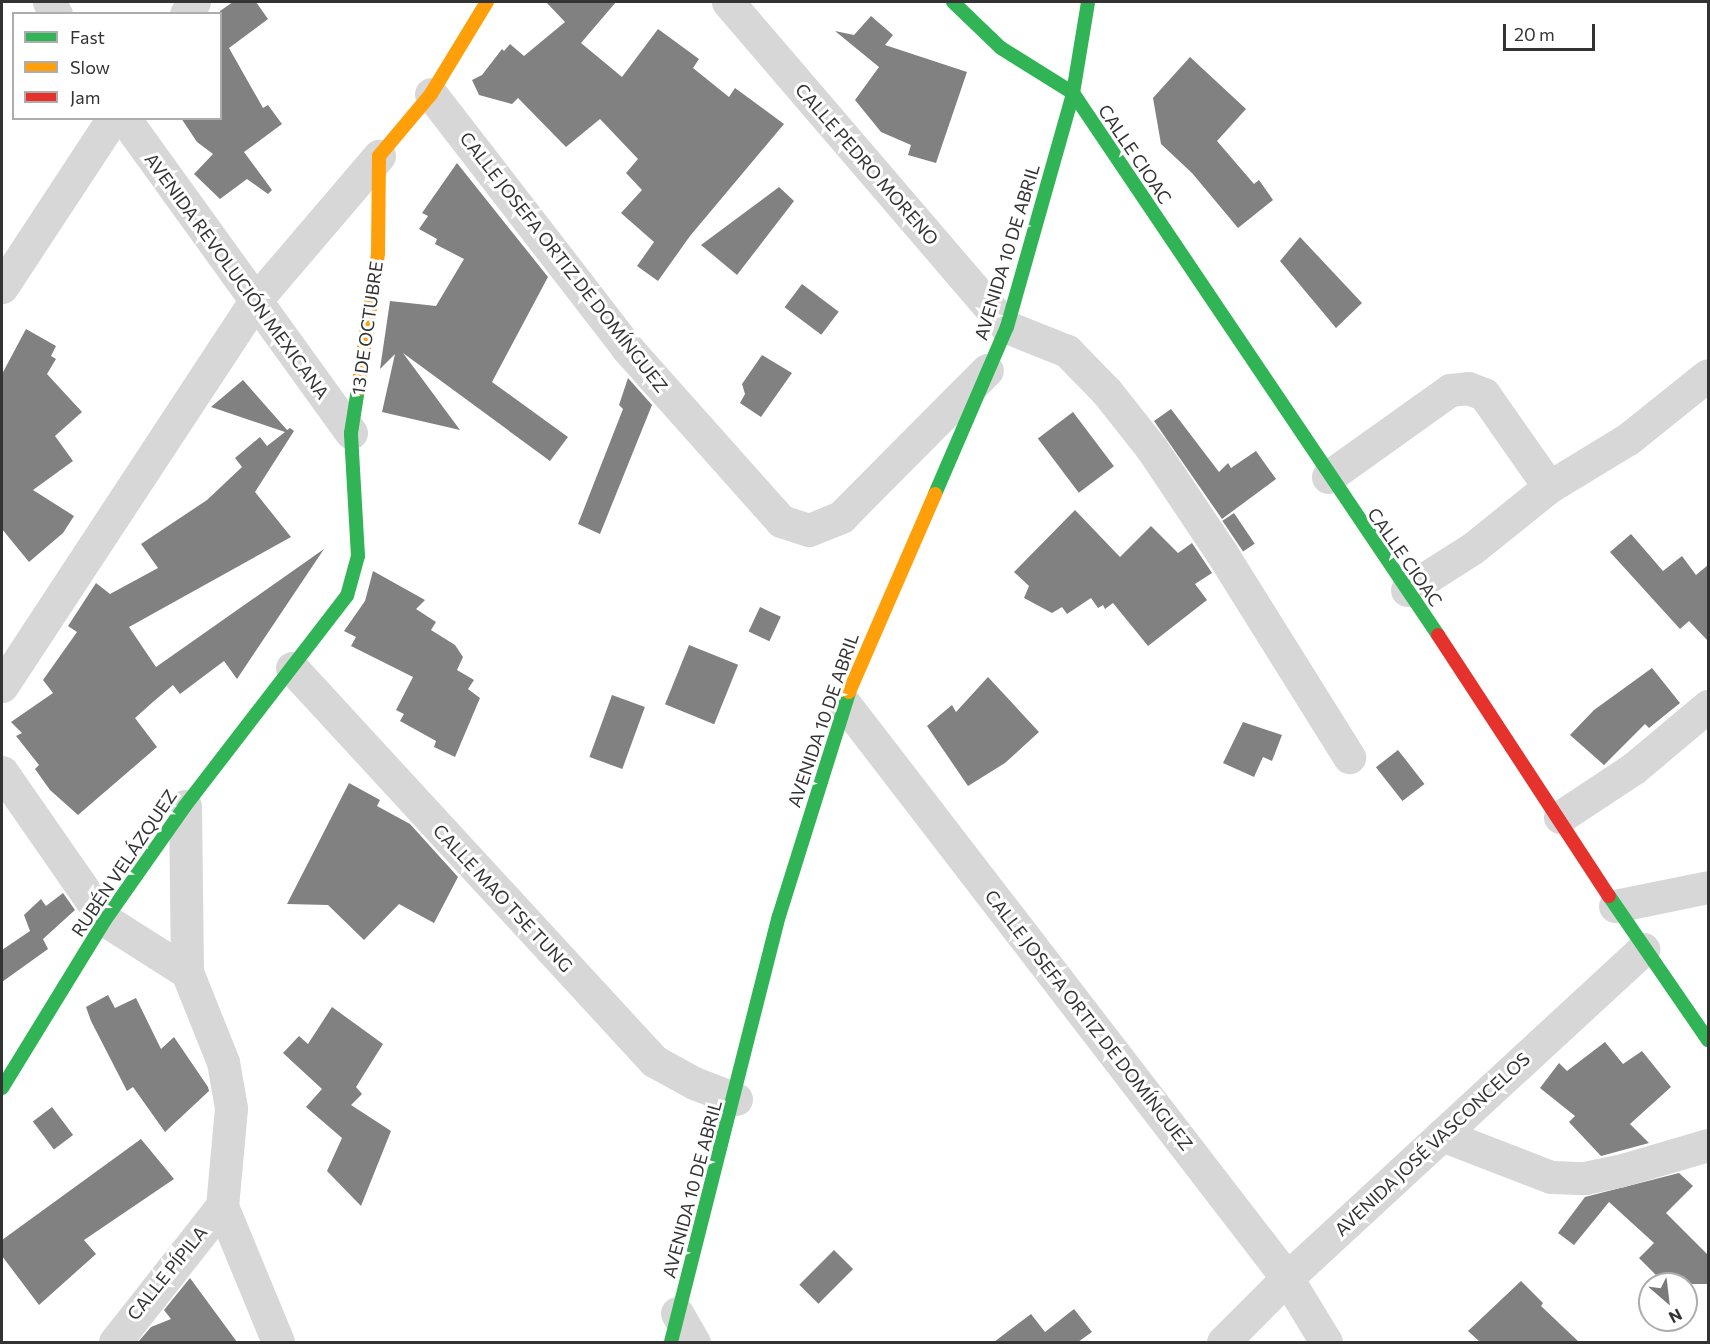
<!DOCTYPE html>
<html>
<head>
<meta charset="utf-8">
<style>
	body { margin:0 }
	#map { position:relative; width:1710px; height:1344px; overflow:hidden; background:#fff; font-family:Commissioner,sans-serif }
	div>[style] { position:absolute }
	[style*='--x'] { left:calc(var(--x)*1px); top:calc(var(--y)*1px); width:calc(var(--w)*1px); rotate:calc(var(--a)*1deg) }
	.building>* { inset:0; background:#818181; transform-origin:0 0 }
	.street>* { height:33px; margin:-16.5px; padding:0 16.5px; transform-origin:16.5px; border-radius:16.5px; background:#d7d7d7 }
	.fast>* { height:14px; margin:-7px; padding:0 7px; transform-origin:7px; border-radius:7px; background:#30b455 }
	.slow>* { height:14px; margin:-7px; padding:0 7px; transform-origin:7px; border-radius:7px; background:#ff9f0a }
	.jam>* { height:14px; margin:-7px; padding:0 7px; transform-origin:7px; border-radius:7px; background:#e5322d }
	span { translate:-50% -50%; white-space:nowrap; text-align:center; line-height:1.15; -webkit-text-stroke:6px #fff; paint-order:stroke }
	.street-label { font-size:18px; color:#333 }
	.frame { position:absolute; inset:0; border:3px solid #333; pointer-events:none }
	.legend { position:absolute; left:12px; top:12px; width:210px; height:108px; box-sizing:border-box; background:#fff; border:2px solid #adadad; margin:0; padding:8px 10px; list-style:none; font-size:18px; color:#333 }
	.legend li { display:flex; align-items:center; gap:12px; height:30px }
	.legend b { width:30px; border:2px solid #adadad }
	.north { position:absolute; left:1638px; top:1272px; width:60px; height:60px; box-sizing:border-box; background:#fff; border:2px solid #adadad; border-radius:50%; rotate:152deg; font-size:16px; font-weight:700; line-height:24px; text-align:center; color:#333 }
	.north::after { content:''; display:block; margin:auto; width:21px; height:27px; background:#7a7a7a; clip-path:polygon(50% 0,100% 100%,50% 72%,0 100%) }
	.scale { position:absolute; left:1503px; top:24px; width:92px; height:27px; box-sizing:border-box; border:3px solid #333; border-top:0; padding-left:8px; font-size:18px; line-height:21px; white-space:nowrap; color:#333; -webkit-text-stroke:4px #fff; paint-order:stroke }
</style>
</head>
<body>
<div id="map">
	<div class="building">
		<i style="clip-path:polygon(233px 2px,256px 2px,268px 19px,229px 48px,263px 108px,268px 105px,282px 124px,244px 152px,272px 190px,268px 194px,247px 179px,220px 199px,194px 174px,213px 154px,197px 142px,181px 118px,220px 118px,220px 11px)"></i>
		<i style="clip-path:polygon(546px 2px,616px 2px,581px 43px,622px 77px,658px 29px,699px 59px,693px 68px,729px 97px,735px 88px,784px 124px,690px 236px,658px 281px,637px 266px,654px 242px,621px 213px,642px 190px,626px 173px,638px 159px,600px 119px,566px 147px,518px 98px,512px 104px,479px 95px,472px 80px,482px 75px,502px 49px,504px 51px,510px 44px,524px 56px,565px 22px)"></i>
		<i style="clip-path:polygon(871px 16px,893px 35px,885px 45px,967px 72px,936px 163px,908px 155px,911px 145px,881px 132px,855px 100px,879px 67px,835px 31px,854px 35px)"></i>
		<i style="clip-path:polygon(1190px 57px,1246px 109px,1217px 141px,1254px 184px,1259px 180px,1273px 200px,1238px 228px,1192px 173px,1161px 144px,1153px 98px)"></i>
		<i style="clip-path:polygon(457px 163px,548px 277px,492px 382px,568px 437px,550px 461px,403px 353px,460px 430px,382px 412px,395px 354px,380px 369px,390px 301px,436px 306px,464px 259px,435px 244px,437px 239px,419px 229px,428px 216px,422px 213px)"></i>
		<i style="clip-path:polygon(779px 187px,794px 201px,737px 275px,701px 245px)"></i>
		<i style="clip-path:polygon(1300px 237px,1362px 303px,1336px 328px,1280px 261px)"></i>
		<i style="left:802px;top:284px;width:46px;height:29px;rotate:37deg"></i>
		<i style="clip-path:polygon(26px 329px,56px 346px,51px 356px,56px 359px,47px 374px,82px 412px,55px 436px,73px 461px,33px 490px,74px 516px,63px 533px,29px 562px,2px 529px,2px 374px)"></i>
		<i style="clip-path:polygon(762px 355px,792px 373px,761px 417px,740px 403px,745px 394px,742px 384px)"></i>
		<i style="clip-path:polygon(628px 378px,652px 405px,600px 534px,578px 524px,623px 409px,619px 405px)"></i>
		<i style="clip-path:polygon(243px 380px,287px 430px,290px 428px,294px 431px,255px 492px,291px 537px,129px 627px,156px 667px,324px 549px,237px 679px,224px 661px,180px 694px,173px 685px,154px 701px,135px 718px,157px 747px,78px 815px,50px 790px,35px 769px,39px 765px,16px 736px,22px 733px,11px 722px,53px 693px,43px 680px,77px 632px,68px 626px,96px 583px,110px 594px,158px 568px,141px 544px,207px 500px,242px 467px,235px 458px,260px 437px,267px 446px,285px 432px,211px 407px)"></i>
		<i style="clip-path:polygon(1171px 409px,1219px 472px,1228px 463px,1231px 468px,1256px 451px,1276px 479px,1222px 519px,1154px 421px)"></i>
		<i style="left:1073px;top:412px;width:68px;height:44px;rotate:53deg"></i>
		<i style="clip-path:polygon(1075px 510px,1120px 557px,1151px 526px,1178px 553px,1192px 543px,1212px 573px,1195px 584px,1207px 600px,1148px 646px,1113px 603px,1105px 609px,1103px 605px,1098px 608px,1091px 598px,1067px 614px,1062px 607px,1052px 613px,1024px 598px,1029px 586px,1014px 572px)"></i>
		<i style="left:1234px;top:513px;width:37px;height:14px;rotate:56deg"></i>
		<i style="clip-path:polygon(1631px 534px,1663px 571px,1682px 556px,1696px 575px,1708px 565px,1708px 641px,1689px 621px,1680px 629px,1610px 552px)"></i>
		<i style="clip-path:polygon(373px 571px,425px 600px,416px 609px,436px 622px,431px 630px,455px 645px,463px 657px,457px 670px,474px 680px,468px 689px,480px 698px,455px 757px,434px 747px,436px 741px,400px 721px,404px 714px,396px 710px,413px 677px,351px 646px,356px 637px,344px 631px,365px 601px)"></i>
		<i style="left:760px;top:607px;width:23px;height:27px;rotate:25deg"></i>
		<i style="left:689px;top:645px;width:53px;height:64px;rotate:22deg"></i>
		<i style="clip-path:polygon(1652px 668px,1680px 703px,1649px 728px,1645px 724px,1604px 765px,1570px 735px,1594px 710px)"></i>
		<i style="clip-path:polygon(988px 677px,1039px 732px,1005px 763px,968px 786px,927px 726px,952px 705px,956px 712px)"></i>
		<i style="left:612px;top:695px;width:35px;height:66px;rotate:20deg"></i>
		<i style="clip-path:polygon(1243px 722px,1282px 735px,1272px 761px,1263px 757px,1254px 777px,1223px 763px)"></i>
		<i style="left:1398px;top:750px;width:43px;height:28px;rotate:52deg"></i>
		<i style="clip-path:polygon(349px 783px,380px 800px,377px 806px,410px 824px,458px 877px,434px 923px,399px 904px,364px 940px,328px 905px,287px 904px)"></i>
		<i style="clip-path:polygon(63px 893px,75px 910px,43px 939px,48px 949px,2px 982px,2px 950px,30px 931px,24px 915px,41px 899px,46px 906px)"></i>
		<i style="clip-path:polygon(108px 995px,115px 1008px,136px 998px,161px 1049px,174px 1037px,208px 1087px,209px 1091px,165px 1132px,133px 1087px,127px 1091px,91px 1021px,86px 1007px)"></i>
		<i style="clip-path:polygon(332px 1007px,383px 1044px,356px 1087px,362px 1094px,351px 1105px,391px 1131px,361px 1206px,327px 1171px,342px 1138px,306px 1107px,322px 1089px,283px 1053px,299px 1036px,308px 1044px)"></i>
		<i style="clip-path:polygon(1605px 1042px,1623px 1064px,1642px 1051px,1671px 1087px,1630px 1124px,1649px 1143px,1601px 1156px,1569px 1122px,1575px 1116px,1540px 1088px,1559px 1063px,1567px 1071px)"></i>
		<i style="left:52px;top:1107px;width:35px;height:24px;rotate:53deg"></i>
		<i style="clip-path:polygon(141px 1139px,174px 1179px,84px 1240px,96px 1254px,39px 1305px,2px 1256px,2px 1240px)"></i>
		<i style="clip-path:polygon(1679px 1173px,1693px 1186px,1666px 1213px,1708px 1255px,1708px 1284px,1665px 1284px,1639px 1258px,1654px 1243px,1609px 1202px,1574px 1245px,1558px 1233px,1585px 1197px)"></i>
		<i style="left:834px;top:1250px;width:27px;height:49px;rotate:45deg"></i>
		<i style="clip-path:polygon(190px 1278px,237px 1342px,138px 1342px,151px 1327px,171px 1319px,164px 1310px)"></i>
		<i style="clip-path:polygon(1521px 1281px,1543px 1303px,1541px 1306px,1579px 1342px,1480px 1342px,1468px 1331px)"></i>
		<i style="clip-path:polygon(1074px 1309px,1092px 1332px,1078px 1342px,994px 1342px,1031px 1314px,1045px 1332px)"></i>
	</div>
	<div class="street">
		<i style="--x:49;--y:2;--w:14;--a:60"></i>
		<i style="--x:728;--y:2;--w:428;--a:49.4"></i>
		<i style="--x:1007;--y:327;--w:65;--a:21.8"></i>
		<i style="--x:1067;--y:351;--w:57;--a:45.7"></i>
		<i style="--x:1107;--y:392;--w:73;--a:51.7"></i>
		<i style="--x:1152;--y:449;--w:124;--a:56.2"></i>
		<i style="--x:1221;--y:552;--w:242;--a:58"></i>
		<i style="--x:186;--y:14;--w:14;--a:-56"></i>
		<i style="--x:431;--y:94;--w:321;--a:52.3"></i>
		<i style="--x:627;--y:348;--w:232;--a:48.3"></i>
		<i style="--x:781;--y:521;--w:29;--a:18"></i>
		<i style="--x:809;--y:530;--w:35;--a:-22"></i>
		<i style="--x:841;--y:517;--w:207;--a:-45.2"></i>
		<i style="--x:124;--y:118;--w:388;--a:54.2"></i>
		<i style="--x:2;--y:287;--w:202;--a:-56.7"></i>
		<i style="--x:1328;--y:477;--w:150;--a:-35.5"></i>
		<i style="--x:1450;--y:390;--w:18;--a:-6"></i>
		<i style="--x:1468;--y:388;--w:17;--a:21"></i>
		<i style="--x:1484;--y:394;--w:113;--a:55"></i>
		<i style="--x:1407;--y:590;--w:78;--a:-32.5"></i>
		<i style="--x:1473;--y:548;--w:97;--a:-38.8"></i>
		<i style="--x:1549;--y:487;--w:92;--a:-31.3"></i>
		<i style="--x:1628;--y:439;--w:102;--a:-38.7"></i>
		<i style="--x:292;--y:668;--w:534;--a:47.35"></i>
		<i style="--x:654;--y:1061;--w:46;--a:28.8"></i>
		<i style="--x:694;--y:1083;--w:45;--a:20.9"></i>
		<i style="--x:2;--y:686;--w:461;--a:-56.7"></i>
		<i style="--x:255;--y:301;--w:191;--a:-49.5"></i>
		<i style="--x:844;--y:703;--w:726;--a:52.39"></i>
		<i style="--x:1287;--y:1278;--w:75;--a:58.6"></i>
		<i style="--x:2;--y:772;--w:180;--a:55.2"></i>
		<i style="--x:105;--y:920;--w:97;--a:32.4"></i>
		<i style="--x:187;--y:972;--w:97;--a:68.2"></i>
		<i style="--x:223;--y:1062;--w:47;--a:80.1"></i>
		<i style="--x:231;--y:1108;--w:98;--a:95.2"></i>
		<i style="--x:222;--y:1206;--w:147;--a:67.6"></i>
		<i style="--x:185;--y:806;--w:166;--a:89.3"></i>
		<i style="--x:1560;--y:817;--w:89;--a:-33.5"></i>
		<i style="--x:1634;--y:768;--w:97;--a:-40"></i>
		<i style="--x:1615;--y:906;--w:95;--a:-11.5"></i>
		<i style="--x:1442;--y:1135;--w:117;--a:21.1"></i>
		<i style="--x:1551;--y:1177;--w:34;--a:2"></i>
		<i style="--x:1585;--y:1178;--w:35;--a:-12"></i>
		<i style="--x:1619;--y:1171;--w:93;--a:-16.3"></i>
		<i style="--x:677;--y:1313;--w:34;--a:60"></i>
		<i style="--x:115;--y:1342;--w:173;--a:-51.8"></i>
		<i style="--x:1223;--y:1342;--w:91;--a:-45"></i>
		<i style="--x:1287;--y:1278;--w:485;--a:-42.7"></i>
	</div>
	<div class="fast">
		<i style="--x:953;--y:2;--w:66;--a:43.8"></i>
		<i style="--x:1001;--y:48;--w:85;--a:32"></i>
		<i style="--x:1073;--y:93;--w:653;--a:56.04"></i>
		<i style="--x:935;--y:494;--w:182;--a:-66.7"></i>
		<i style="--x:1007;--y:327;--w:243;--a:-74.2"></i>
		<i style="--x:1073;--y:93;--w:92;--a:-80.6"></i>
		<i style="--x:1609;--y:896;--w:175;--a:55.5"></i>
		<i style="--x:2;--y:1088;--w:197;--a:-58.5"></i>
		<i style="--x:105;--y:920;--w:139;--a:-54.9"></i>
		<i style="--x:185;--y:806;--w:265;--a:-52.4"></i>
		<i style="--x:347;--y:596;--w:41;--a:-74.6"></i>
		<i style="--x:358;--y:556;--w:123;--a:-93.3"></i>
		<i style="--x:351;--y:433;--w:45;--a:-81"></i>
		<i style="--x:671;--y:1342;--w:439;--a:-75.8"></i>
		<i style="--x:779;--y:916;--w:235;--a:-72.6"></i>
	</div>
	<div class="slow">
		<i style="--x:358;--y:389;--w:137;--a:-81.6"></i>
		<i style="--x:378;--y:253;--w:97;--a:-89.4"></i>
		<i style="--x:379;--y:156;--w:81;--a:-50"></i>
		<i style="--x:431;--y:94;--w:108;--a:-58.7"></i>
		<i style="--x:849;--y:692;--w:216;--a:-66.5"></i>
	</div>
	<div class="jam">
		<i style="--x:1438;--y:635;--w:312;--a:56.8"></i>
	</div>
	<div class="street-label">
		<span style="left:1135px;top:154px;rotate:56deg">CALLE CIOAC</span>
		<span style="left:867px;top:164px;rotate:49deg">CALLE PEDRO MORENO</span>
		<span style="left:1007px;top:252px;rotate:-73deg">AVENIDA 10 DE ABRIL</span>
		<span style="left:564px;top:262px;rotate:52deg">CALLE JOSEFA ORTIZ DE DOMÍNGUEZ</span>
		<span style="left:237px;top:276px;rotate:54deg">AVENIDA REVOLUCIÓN MEXICANA</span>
		<span style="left:367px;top:328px;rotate:-82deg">13 DE OCTUBRE</span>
		<span style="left:1405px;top:557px;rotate:55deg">CALLE CIOAC</span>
		<span style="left:823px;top:720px;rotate:-71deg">AVENIDA 10 DE ABRIL</span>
		<span style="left:124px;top:863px;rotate:-56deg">RUBÉN VELÁZQUEZ</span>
		<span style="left:503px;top:898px;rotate:47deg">CALLE MAO TSE TUNG</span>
		<span style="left:1089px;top:1020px;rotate:52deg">CALLE JOSEFA ORTIZ DE DOMÍNGUEZ</span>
		<span style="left:1432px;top:1144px;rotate:-43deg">AVENIDA JOSÉ VASCONCELOS</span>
		<span style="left:692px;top:1189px;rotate:-75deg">AVENIDA 10 DE ABRIL</span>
		<span style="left:167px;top:1273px;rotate:-51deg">CALLE PÍPILA</span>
	</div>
	<div class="frame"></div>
	<ul class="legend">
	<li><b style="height:8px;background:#30b455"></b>Fast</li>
	<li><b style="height:8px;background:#ff9f0a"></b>Slow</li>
	<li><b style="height:8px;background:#e5322d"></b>Jam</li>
	</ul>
	<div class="north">N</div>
	<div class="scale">20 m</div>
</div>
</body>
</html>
